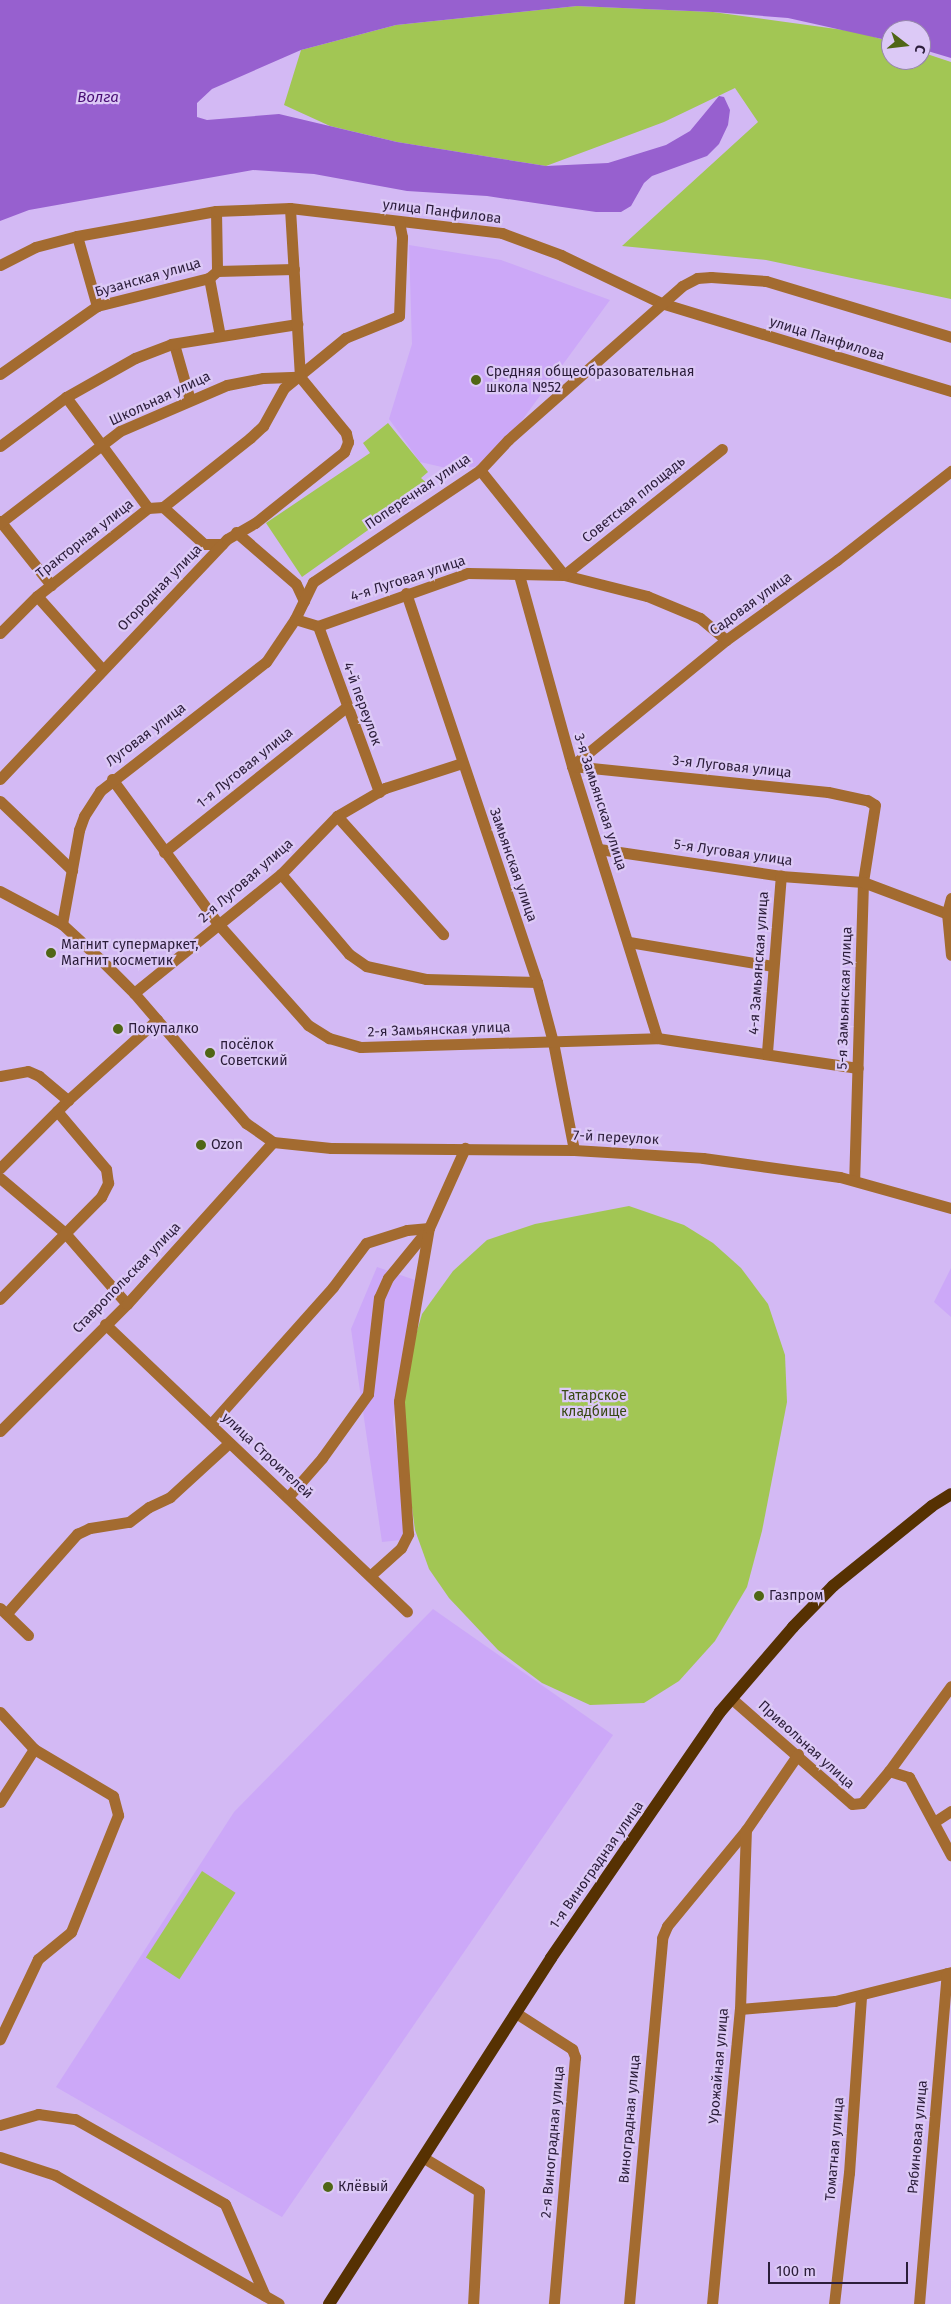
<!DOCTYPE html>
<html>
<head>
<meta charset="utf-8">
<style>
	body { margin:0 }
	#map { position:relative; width:951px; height:2304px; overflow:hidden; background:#d3b9f4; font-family:"Fira Sans",sans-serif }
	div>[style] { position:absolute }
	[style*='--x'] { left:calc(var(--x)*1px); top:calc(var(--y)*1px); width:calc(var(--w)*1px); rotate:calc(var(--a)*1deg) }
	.built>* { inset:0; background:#cca8f8 }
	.green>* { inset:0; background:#a2c654; transform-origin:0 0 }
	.water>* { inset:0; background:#9760cf }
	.minor>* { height:11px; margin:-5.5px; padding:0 5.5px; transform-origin:5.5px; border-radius:5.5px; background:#a36b30 }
	.major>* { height:12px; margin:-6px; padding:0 6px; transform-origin:6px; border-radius:6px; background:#563102 }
	.dots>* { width:14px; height:14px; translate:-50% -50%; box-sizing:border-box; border:2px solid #dcc9f6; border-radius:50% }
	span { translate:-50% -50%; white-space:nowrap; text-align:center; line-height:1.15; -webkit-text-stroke:4.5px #dcc9f6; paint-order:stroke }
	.street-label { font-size:14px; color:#2b1d3a }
	.poi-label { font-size:14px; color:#2b1d3a }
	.left { translate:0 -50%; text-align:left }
	.park-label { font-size:14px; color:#394913 }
	.water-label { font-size:15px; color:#480c74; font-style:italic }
	.north { position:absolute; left:881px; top:20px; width:50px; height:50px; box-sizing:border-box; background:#dcc9f6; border:1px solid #9584ab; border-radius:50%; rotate:106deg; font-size:14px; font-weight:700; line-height:20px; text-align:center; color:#2b1d3a }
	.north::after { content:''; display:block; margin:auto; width:18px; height:22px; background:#506615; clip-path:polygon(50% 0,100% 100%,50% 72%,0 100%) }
	.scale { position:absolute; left:768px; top:2262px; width:140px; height:22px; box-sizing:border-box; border:2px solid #2b1d3a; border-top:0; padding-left:6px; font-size:15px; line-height:18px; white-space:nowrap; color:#2b1d3a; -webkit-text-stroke:4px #dcc9f6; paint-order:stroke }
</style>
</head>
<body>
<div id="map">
	<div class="built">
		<i style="clip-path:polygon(409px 245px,501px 260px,610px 300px,490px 464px,455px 470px,420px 462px,389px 419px,412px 344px)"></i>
		<i style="clip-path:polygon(377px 1267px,415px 1280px,393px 1422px,410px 1539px,382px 1542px,351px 1329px)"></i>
		<i style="clip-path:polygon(951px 1268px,951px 1317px,934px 1302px)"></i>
		<i style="clip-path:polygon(433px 1609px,613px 1735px,282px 2217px,56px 2087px,234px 1812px)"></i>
	</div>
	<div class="green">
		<i style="clip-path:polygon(577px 6px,713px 12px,858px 32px,891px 42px,891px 60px,921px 60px,921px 52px,951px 62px,951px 299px,766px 260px,622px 246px,758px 122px,735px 88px,664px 122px,546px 166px,397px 142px,330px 126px,284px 105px,301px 50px,396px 25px)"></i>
		<i style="clip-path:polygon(388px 423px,428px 472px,421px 478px,430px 486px,302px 577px,266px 523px,370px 453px,363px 443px)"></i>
		<i style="clip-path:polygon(629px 1206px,684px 1225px,713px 1243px,741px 1268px,768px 1304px,785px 1355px,787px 1402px,762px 1531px,747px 1587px,715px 1641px,679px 1681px,644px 1703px,590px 1705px,542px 1683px,498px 1650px,449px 1598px,429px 1569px,415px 1530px,407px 1470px,404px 1407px,410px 1355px,422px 1314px,453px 1271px,487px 1240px,535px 1224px)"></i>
		<i style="left:202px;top:1871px;width:40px;height:103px;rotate:33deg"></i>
	</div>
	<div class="water">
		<i style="clip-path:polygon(0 0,951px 0,951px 58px,921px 49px,921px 30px,891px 30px,891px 41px,788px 18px,713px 12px,577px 6px,396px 25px,301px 50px,212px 89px,197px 103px,197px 117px,207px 120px,279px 114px,397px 142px,546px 166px,608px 163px,666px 145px,690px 131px,719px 96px,724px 97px,730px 110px,728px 125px,719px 144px,707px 156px,652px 176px,644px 183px,631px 206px,621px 212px,596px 212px,487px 196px,407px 191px,314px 174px,253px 170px,29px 210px,0 221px)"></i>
	</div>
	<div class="minor">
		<i style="--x:216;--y:211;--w:60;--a:89"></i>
		<i style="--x:77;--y:236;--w:73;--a:74.1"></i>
		<i style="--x:0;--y:265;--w:39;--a:-27"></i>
		<i style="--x:35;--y:247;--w:43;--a:-14.7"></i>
		<i style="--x:77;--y:236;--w:141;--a:-10.2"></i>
		<i style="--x:216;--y:211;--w:74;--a:-2.3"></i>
		<i style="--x:290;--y:208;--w:213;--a:6.7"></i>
		<i style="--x:502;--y:233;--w:63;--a:20.4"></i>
		<i style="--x:561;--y:255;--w:111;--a:25.6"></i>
		<i style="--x:661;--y:303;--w:303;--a:16.9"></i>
		<i style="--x:209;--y:278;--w:59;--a:79.3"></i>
		<i style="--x:174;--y:344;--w:58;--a:74.1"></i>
		<i style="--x:0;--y:374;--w:118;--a:-35"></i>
		<i style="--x:97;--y:306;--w:115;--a:-14"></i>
		<i style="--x:209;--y:278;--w:11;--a:-41"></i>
		<i style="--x:217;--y:271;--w:77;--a:-1.5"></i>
		<i style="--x:66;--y:397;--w:138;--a:53.5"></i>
		<i style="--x:0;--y:446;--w:82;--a:-36.6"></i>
		<i style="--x:66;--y:397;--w:79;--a:-29.5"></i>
		<i style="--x:135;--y:358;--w:39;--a:-21"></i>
		<i style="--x:171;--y:344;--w:128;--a:-9"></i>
		<i style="--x:480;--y:470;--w:134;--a:51.3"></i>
		<i style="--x:564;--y:575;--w:86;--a:14.2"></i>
		<i style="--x:647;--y:596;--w:57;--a:22.5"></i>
		<i style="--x:700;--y:618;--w:34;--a:40"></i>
		<i style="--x:163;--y:507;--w:55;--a:42.1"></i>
		<i style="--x:204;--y:544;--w:18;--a:0"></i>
		<i style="--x:0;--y:521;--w:82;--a:51.4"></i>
		<i style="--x:0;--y:523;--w:151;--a:-37.5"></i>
		<i style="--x:120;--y:431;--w:116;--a:-23.3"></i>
		<i style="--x:227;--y:385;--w:37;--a:-11"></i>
		<i style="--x:263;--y:378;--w:35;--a:-2"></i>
		<i style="--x:236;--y:532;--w:79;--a:40.9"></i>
		<i style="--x:296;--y:584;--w:19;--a:65"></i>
		<i style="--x:519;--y:575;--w:198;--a:74.5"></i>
		<i style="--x:572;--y:766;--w:285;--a:72.6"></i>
		<i style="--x:406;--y:593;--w:410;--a:71.4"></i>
		<i style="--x:537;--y:982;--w:62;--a:75.1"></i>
		<i style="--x:553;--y:1042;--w:110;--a:79"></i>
		<i style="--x:37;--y:596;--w:98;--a:48.3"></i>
		<i style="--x:295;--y:619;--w:24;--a:17"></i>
		<i style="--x:318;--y:626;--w:159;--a:-19.5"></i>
		<i style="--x:468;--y:573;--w:96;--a:1.2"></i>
		<i style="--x:564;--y:575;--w:202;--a:-38.6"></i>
		<i style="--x:318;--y:626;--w:177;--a:69.8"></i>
		<i style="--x:0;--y:633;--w:52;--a:-45"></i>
		<i style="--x:37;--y:596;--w:142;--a:-38.4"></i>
		<i style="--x:148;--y:508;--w:15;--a:-4"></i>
		<i style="--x:163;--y:507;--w:111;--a:-38.4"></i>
		<i style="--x:250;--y:438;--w:18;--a:-43"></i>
		<i style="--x:263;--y:426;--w:43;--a:-61.1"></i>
		<i style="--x:284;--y:388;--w:79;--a:-39.3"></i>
		<i style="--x:345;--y:338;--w:58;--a:-22.2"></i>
		<i style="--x:399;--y:316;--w:79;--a:-87.8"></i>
		<i style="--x:402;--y:237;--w:16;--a:-101"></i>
		<i style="--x:572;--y:766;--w:257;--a:5.8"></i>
		<i style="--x:828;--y:792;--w:40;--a:12"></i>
		<i style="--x:867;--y:800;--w:9;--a:32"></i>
		<i style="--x:875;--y:805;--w:78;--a:98.9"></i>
		<i style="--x:863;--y:882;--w:298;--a:91.7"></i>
		<i style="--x:572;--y:766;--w:199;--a:-39.3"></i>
		<i style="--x:726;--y:640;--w:137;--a:-35.8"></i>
		<i style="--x:837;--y:560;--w:145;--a:-38"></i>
		<i style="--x:0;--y:779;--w:330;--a:-46.6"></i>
		<i style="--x:227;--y:539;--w:32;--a:-30"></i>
		<i style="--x:255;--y:523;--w:114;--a:-38.6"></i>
		<i style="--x:344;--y:452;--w:11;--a:-68"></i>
		<i style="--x:348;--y:442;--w:9;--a:-103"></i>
		<i style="--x:346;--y:433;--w:72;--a:-129.4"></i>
		<i style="--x:300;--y:377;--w:169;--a:-93.4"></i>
		<i style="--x:112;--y:779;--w:181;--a:53.8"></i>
		<i style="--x:219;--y:925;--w:134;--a:48.3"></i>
		<i style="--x:308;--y:1025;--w:25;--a:32"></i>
		<i style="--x:329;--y:1038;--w:33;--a:16"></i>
		<i style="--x:361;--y:1047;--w:296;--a:-1.7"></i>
		<i style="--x:657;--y:1038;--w:203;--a:8.5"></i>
		<i style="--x:0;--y:801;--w:100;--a:43.8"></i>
		<i style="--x:337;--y:816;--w:159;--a:48.1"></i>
		<i style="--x:599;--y:849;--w:184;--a:8.4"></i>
		<i style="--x:781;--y:876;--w:82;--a:4.2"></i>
		<i style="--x:863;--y:882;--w:94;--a:20.6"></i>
		<i style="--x:164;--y:852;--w:233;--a:-38.5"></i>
		<i style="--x:281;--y:874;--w:105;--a:49.6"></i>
		<i style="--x:349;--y:954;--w:21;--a:35"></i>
		<i style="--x:366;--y:966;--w:61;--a:12.2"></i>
		<i style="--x:426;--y:979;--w:111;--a:1.5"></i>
		<i style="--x:0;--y:891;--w:70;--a:28"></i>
		<i style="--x:62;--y:924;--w:52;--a:42.6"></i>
		<i style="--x:100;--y:959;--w:48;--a:45"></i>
		<i style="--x:134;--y:993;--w:172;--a:49.3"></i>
		<i style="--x:246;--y:1123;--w:33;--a:35"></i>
		<i style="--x:273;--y:1142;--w:58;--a:5.9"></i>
		<i style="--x:331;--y:1148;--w:243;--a:0.5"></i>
		<i style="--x:574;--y:1150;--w:129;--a:3.5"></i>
		<i style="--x:703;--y:1158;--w:138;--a:7.9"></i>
		<i style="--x:840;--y:1177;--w:115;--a:15.6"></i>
		<i style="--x:951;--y:898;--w:16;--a:105"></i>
		<i style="--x:947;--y:913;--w:42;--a:84.6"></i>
		<i style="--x:62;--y:924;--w:96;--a:-79.7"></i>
		<i style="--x:79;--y:830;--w:15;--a:-70"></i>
		<i style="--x:84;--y:816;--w:30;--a:-57"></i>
		<i style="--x:100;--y:791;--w:210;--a:-37.9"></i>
		<i style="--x:266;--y:662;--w:52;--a:-56"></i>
		<i style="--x:295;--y:619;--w:41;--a:-64.1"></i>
		<i style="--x:313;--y:582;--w:201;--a:-33.8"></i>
		<i style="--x:480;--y:470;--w:41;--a:-47"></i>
		<i style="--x:508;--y:440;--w:232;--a:-41.5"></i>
		<i style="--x:682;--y:286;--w:17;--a:-28"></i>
		<i style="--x:697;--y:278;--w:14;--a:-4"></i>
		<i style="--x:711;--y:277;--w:55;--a:4.2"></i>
		<i style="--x:766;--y:281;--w:193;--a:16.8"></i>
		<i style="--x:629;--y:942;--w:145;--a:9.5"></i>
		<i style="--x:134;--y:993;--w:189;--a:-39"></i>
		<i style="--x:281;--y:874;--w:81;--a:-46"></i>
		<i style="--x:337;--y:816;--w:56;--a:-30.3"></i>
		<i style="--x:385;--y:788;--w:81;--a:-18"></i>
		<i style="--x:767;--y:1052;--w:177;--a:-85.5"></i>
		<i style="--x:0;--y:1076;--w:28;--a:-10"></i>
		<i style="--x:28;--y:1071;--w:12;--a:24"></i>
		<i style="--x:39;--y:1076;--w:38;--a:40"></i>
		<i style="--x:0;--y:1168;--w:96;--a:-45"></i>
		<i style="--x:68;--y:1100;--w:120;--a:-42"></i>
		<i style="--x:0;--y:1178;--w:85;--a:40.2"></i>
		<i style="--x:65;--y:1233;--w:94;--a:48.9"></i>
		<i style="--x:0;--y:1299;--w:144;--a:-45.3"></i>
		<i style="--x:101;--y:1197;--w:16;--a:-63"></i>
		<i style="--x:108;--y:1183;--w:14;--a:-98"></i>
		<i style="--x:106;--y:1169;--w:76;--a:-130.2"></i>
		<i style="--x:105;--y:1324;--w:417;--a:43.6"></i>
		<i style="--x:211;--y:1424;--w:183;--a:-48.3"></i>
		<i style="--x:333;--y:1287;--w:55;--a:-53.1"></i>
		<i style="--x:366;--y:1243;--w:43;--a:-17.6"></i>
		<i style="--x:407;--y:1230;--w:22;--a:-5"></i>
		<i style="--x:0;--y:1431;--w:180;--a:-45"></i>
		<i style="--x:127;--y:1304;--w:218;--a:-48"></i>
		<i style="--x:288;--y:1497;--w:52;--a:-48.9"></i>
		<i style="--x:322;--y:1458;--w:79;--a:-54.3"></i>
		<i style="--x:368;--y:1394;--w:97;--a:-83.5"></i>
		<i style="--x:379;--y:1298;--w:22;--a:-66"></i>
		<i style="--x:388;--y:1278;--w:63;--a:-50.8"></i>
		<i style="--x:371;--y:1575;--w:40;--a:-42"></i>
		<i style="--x:401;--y:1548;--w:16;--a:-63"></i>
		<i style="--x:408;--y:1534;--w:133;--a:-93.9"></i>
		<i style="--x:399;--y:1401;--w:176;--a:-80.2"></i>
		<i style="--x:429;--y:1228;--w:88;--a:-65.8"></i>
		<i style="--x:0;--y:1608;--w:39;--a:44"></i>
		<i style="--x:7;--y:1613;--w:106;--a:-48.5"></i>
		<i style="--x:77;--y:1534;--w:14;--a:-25"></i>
		<i style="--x:90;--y:1528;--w:39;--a:-9"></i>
		<i style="--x:129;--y:1522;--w:25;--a:-37"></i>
		<i style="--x:149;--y:1507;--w:23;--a:-25"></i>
		<i style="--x:170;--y:1497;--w:80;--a:-42.5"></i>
		<i style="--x:732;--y:1699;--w:159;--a:41.2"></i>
		<i style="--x:852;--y:1804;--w:10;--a:-6"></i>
		<i style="--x:862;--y:1803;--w:42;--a:-49.8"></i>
		<i style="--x:889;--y:1771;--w:21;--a:17"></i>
		<i style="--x:909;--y:1777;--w:89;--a:61.7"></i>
		<i style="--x:0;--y:1712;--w:50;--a:47.4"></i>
		<i style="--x:34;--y:1749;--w:92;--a:30.7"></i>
		<i style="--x:113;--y:1796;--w:20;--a:75"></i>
		<i style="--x:118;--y:1815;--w:126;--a:111.9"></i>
		<i style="--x:71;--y:1932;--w:43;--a:140.7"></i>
		<i style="--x:38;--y:1959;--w:89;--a:115.4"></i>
		<i style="--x:889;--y:1771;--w:105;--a:-53.9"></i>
		<i style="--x:0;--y:1802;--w:63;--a:-57.3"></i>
		<i style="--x:934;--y:1822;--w:20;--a:-33"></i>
		<i style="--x:740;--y:2009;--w:95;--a:-4.8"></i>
		<i style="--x:835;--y:2001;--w:120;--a:-14"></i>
		<i style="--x:516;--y:2013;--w:67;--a:32.7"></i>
		<i style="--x:572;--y:2049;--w:9;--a:69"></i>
		<i style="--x:575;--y:2057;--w:248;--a:94.9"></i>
		<i style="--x:0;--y:2125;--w:40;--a:-16"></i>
		<i style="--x:38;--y:2114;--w:37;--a:8"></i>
		<i style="--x:75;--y:2119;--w:172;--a:29.5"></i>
		<i style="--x:225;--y:2204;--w:100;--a:66.5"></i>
		<i style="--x:0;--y:2157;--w:58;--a:18.1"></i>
		<i style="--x:55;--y:2175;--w:258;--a:29.9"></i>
		<i style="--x:424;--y:2158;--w:64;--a:31"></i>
		<i style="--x:479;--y:2191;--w:113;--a:93"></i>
		<i style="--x:629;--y:2304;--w:367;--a:-84.8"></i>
		<i style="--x:662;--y:1938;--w:13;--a:-67"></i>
		<i style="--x:667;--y:1926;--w:124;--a:-50.5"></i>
		<i style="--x:746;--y:1830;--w:92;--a:-55.6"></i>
		<i style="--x:712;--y:2304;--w:296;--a:-84.6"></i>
		<i style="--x:740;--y:2009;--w:179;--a:-88.1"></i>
		<i style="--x:834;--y:2304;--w:132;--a:-83.5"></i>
		<i style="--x:849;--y:2173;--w:178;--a:-86.1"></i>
		<i style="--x:919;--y:2304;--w:332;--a:-85.2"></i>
	</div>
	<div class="major">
		<i style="--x:329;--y:2304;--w:411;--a:-57.3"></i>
		<i style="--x:551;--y:1958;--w:298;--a:-55.5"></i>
		<i style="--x:720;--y:1712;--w:112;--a:-49.3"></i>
		<i style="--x:793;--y:1627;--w:57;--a:-45.7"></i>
		<i style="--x:833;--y:1586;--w:127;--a:-38.9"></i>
		<i style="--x:932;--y:1506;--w:22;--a:-32"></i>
	</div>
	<div class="dots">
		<i style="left:476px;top:380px;background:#506615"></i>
		<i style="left:51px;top:953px;background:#506615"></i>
		<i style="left:118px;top:1029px;background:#506615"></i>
		<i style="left:210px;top:1053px;background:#506615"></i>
		<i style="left:201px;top:1145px;background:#506615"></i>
		<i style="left:759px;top:1596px;background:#506615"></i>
		<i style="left:328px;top:2187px;background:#506615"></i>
	</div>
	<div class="street-label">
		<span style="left:442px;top:212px;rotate:7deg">улица Панфилова</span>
		<span style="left:148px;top:278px;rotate:-16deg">Бузанская улица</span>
		<span style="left:827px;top:339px;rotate:17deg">улица Панфилова</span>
		<span style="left:160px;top:399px;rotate:-25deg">Школьная улица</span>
		<span style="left:418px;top:492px;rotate:-34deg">Поперечная улица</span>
		<span style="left:634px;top:500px;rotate:-39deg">Советская площадь</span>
		<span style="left:85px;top:539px;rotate:-38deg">Тракторная улица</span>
		<span style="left:408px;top:579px;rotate:-18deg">4-я Луговая улица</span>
		<span style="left:160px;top:588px;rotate:-46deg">Огородная улица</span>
		<span style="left:751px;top:604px;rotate:-36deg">Садовая улица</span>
		<span style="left:362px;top:704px;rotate:70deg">4-й переулок</span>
		<span style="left:146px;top:735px;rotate:-37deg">Луговая улица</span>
		<span style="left:732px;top:767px;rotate:6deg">3-я Луговая улица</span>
		<span style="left:245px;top:768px;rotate:-39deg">1-я Луговая улица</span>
		<span style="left:600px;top:802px;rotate:72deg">3-я Замьянская улица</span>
		<span style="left:733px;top:853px;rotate:8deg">5-я Луговая улица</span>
		<span style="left:513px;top:865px;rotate:71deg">Замьянская улица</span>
		<span style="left:246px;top:881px;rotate:-41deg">2-я Луговая улица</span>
		<span style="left:759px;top:963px;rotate:-86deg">4-я Замьянская улица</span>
		<span style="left:845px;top:998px;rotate:-88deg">5-я Замьянская улица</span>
		<span style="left:439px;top:1030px;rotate:-2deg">2-я Замьянская улица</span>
		<span style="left:616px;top:1138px;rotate:3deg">7-й переулок</span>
		<span style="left:127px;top:1278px;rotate:-46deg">Ставропольская улица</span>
		<span style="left:267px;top:1456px;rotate:43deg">улица Строителей</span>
		<span style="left:806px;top:1745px;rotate:42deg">Привольная улица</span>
		<span style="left:597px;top:1865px;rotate:-55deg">1-я Виноградная улица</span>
		<span style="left:719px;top:2066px;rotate:-85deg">Урожайная улица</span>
		<span style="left:630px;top:2119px;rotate:-85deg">Виноградная улица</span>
		<span style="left:918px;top:2137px;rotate:-85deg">Рябиновая улица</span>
		<span style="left:553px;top:2142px;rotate:-85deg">2-я Виноградная улица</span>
		<span style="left:835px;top:2149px;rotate:-85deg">Томатная улица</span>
	</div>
	<div class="poi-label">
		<span class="left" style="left:486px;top:380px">Средняя общеобразовательная<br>школа №52</span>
		<span class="left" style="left:61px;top:953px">Магнит супермаркет,<br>Магнит косметик</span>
		<span class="left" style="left:128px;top:1029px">Покупалко</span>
		<span class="left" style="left:220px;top:1053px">посёлок<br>Советский</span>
		<span class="left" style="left:211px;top:1145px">Ozon</span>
		<span class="left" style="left:769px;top:1596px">Газпром</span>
		<span class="left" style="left:338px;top:2187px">Клёвый</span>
	</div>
	<div class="park-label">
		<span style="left:594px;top:1404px">Татарское<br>кладбище</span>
	</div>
	<div class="water-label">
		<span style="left:98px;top:98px">Волга</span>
	</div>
	<div class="north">С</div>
	<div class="scale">100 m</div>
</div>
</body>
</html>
